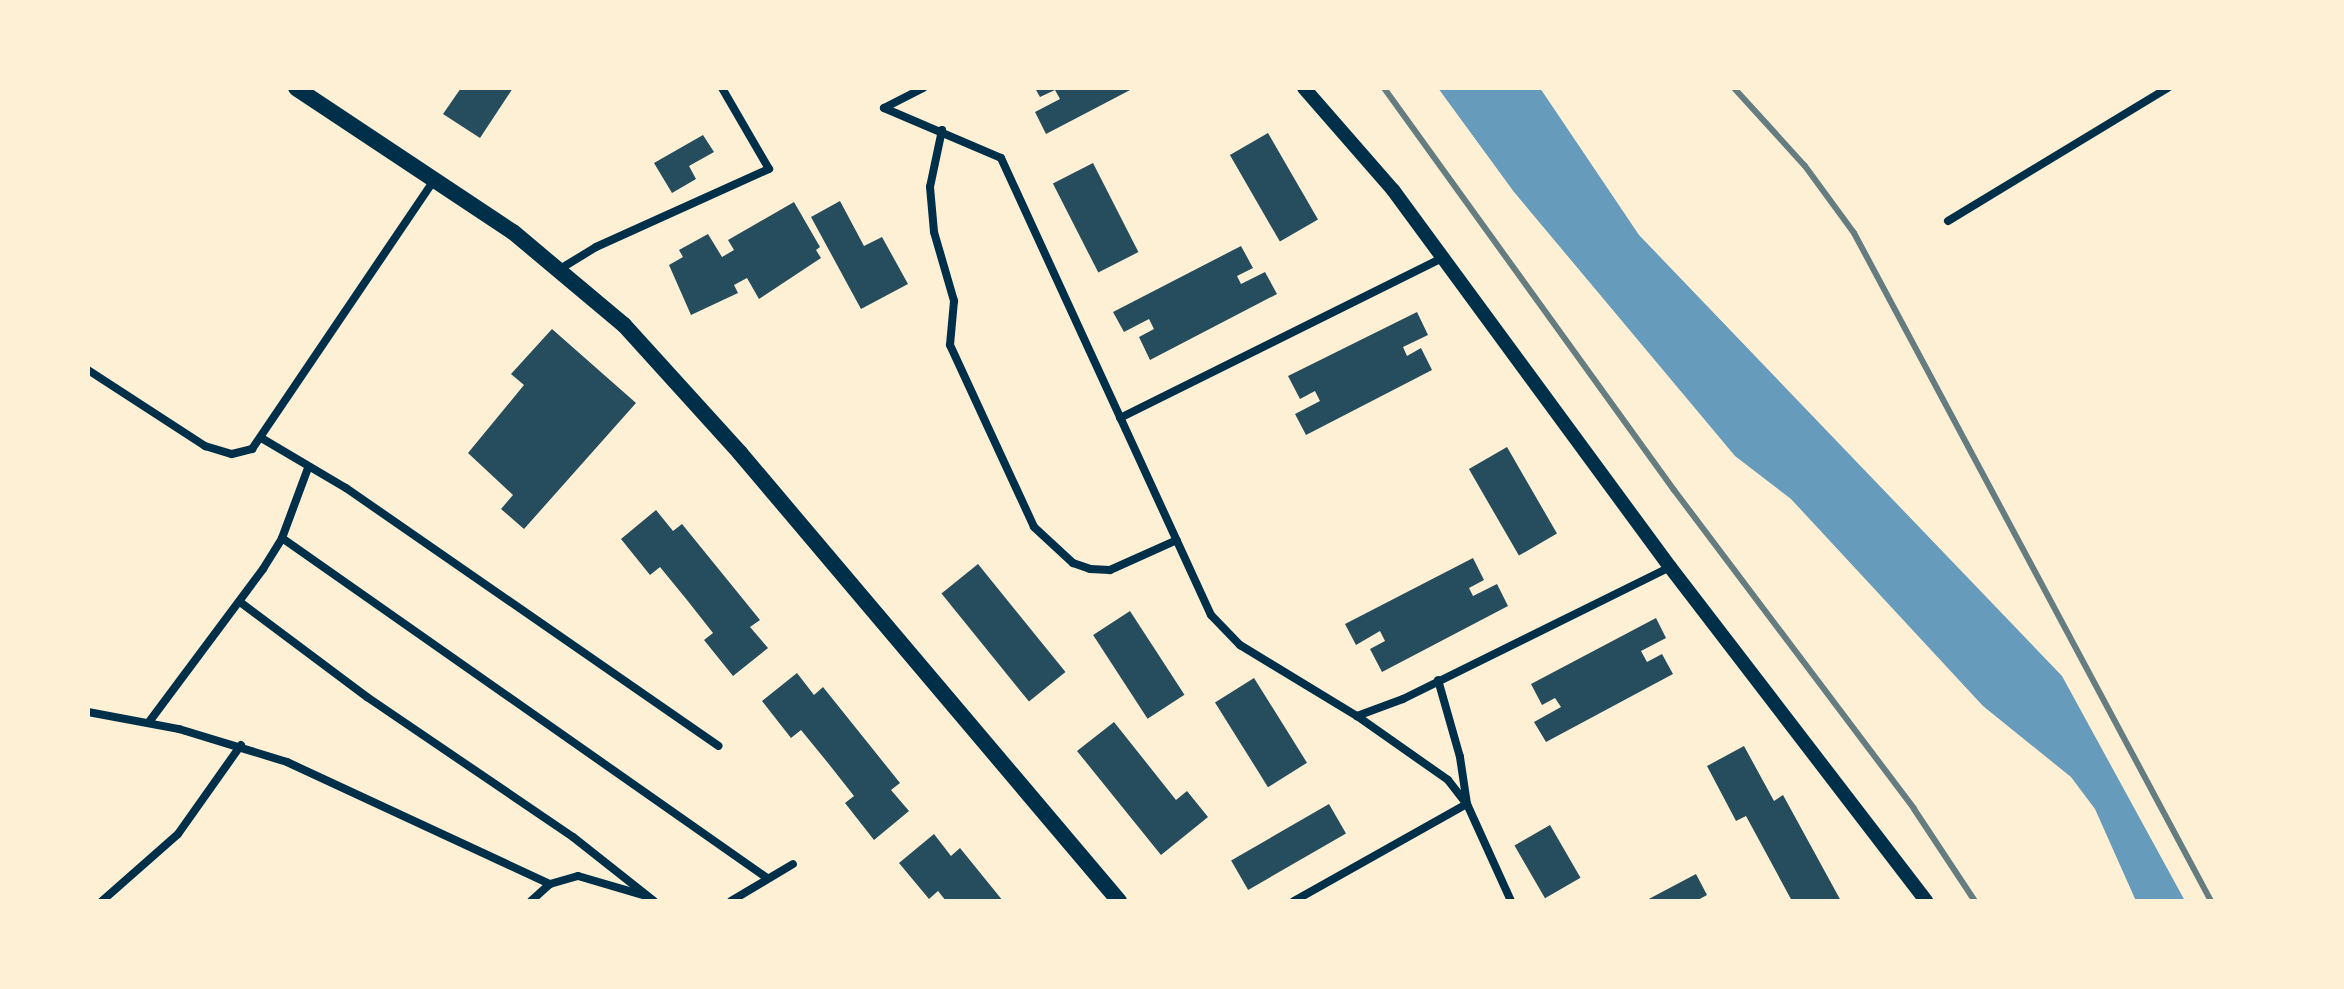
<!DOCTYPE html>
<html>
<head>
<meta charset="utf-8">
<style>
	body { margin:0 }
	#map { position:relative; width:2344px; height:989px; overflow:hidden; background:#fdf0d5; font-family:Helvetica,sans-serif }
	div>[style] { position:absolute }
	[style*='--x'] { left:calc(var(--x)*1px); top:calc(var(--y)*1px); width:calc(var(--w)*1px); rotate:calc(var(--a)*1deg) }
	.water>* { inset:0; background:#669bbc }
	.building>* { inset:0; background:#264d5e; transform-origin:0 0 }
	.minor>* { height:8px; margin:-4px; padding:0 4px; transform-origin:4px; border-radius:4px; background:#003049 }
	.secondary>* { height:14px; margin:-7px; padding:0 7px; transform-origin:7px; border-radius:7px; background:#003049 }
	.primary>* { height:16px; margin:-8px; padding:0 8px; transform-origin:8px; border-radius:8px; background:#003049 }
	.rail>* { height:6px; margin:-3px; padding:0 3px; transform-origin:3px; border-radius:3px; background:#657d81 }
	span { translate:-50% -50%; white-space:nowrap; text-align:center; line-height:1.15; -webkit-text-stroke:6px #fdf0d5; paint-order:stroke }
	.frame { position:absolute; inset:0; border:90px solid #fdf0d5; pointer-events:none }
</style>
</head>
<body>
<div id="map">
	<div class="water">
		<i style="clip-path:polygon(1438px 88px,1540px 88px,1639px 235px,2062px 676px,2185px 901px,2136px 901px,2095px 809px,2071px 777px,1983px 706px,1791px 499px,1735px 456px,1514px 192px)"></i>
	</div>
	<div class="building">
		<i style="clip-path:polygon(461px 88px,513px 88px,480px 138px,443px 114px)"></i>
		<i style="clip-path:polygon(1035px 88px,1134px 88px,1046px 134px,1035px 112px,1060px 99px,1055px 90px,1040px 97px)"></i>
		<i style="left:1268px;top:133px;width:100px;height:44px;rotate:60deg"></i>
		<i style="clip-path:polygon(703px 135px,714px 152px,689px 166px,696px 179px,672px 193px,654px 163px)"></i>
		<i style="left:1093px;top:163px;width:100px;height:45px;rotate:63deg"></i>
		<i style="clip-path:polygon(840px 201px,864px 246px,882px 237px,908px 284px,861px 309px,811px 217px)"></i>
		<i style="clip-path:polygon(794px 202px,820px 247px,816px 250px,821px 258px,759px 299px,747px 278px,734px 285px,738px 293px,691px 315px,669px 265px,683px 257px,679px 250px,708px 234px,722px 257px,734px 250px,728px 240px)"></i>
		<i style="clip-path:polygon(1241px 246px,1253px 268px,1237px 276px,1241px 284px,1265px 272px,1277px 294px,1150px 360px,1139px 337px,1154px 329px,1149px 319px,1124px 332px,1113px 312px)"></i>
		<i style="clip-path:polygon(1417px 312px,1428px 335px,1403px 347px,1407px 356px,1421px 348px,1432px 370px,1306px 435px,1295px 414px,1320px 401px,1315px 391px,1300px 399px,1288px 376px)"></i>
		<i style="clip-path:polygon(552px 329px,636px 403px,524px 529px,501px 509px,513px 495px,468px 453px,524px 385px,511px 374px)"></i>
		<i style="left:1507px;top:447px;width:100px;height:44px;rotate:60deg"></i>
		<i style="clip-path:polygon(656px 510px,673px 531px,682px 524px,760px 620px,750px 627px,768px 648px,733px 676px,704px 640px,713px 633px,687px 600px,660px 567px,650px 575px,621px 539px)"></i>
		<i style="clip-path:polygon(1473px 558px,1484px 580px,1469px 588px,1473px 596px,1497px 584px,1508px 606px,1382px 672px,1370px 649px,1385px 641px,1380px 631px,1356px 645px,1345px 624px)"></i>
		<i style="left:978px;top:564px;width:139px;height:47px;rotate:51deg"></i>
		<i style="left:1130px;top:611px;width:100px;height:44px;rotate:57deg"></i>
		<i style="clip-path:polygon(1656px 618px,1666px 638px,1641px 651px,1647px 662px,1662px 654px,1673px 674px,1546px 742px,1534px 722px,1561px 707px,1555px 698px,1542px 705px,1531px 684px)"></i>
		<i style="clip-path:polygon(797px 673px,814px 695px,823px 687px,900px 783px,891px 790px,909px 811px,874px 840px,845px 803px,854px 796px,828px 763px,801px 730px,791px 738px,762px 701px)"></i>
		<i style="left:1254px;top:678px;width:100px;height:46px;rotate:58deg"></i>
		<i style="clip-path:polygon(1114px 722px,1176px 800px,1187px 791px,1208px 817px,1161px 855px,1077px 751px)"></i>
		<i style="clip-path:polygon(1744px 746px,1774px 801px,1783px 795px,1841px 901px,1792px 901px,1746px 816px,1736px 821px,1707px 766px)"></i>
		<i style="left:1329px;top:804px;width:34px;height:113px;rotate:60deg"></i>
		<i style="left:1550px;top:825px;width:61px;height:41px;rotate:60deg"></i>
		<i style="clip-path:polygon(934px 834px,951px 856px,960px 848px,1003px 901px,946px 901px,938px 891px,929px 899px,899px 863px)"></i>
		<i style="clip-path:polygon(1696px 874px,1707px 895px,1696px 901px,1645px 901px)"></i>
	</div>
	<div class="minor">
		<i style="--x:884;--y:108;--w:127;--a:23.1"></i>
		<i style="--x:1001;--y:158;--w:503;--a:65.32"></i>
		<i style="--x:1211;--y:615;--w:42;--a:46"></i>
		<i style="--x:1240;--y:645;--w:137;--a:31.3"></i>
		<i style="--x:1357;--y:716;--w:111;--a:35.1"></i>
		<i style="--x:1448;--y:780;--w:31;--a:52"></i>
		<i style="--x:1467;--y:804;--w:107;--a:65.6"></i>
		<i style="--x:884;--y:108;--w:44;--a:-27.1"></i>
		<i style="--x:942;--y:130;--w:58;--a:101.9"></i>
		<i style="--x:930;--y:187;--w:45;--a:84.9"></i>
		<i style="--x:934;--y:232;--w:72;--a:73.8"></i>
		<i style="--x:954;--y:301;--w:44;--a:95.2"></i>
		<i style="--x:950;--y:345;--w:200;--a:65.2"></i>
		<i style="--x:1034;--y:527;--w:53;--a:42.7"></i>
		<i style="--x:1073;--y:563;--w:18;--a:19"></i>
		<i style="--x:1090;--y:569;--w:20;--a:3"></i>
		<i style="--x:1110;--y:570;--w:73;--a:-24.1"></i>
		<i style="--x:1948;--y:221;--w:257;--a:-31.2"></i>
		<i style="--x:560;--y:269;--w:42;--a:-31.4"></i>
		<i style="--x:596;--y:247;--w:190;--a:-24.3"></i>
		<i style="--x:769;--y:169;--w:94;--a:-120.1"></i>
		<i style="--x:88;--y:370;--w:140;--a:33"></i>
		<i style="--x:205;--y:446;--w:28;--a:17"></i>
		<i style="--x:232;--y:454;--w:21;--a:-14"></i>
		<i style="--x:252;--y:449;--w:325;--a:-55.9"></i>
		<i style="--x:1120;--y:418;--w:360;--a:-26.4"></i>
		<i style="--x:263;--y:439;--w:96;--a:30.6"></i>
		<i style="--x:346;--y:488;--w:453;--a:34.7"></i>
		<i style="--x:282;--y:538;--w:592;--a:35.03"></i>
		<i style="--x:240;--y:602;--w:159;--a:36.8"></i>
		<i style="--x:367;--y:697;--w:249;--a:34.2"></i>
		<i style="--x:573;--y:837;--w:103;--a:38.3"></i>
		<i style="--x:88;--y:712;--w:93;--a:10.6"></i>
		<i style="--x:179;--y:729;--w:113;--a:17"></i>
		<i style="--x:287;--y:762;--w:290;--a:24.9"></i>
		<i style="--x:1357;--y:716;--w:49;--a:-20.3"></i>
		<i style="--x:1403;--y:699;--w:298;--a:-26.3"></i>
		<i style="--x:149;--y:722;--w:191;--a:-53.3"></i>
		<i style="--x:263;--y:569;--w:36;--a:-58"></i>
		<i style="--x:282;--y:538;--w:75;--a:-69.6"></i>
		<i style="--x:102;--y:901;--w:101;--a:-41.4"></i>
		<i style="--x:178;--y:834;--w:109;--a:-54.7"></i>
		<i style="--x:531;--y:901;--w:25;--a:-42"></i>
		<i style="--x:550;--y:884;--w:29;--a:-16"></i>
		<i style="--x:578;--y:876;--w:68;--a:16.3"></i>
		<i style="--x:731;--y:901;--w:72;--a:-30.8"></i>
		<i style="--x:1294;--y:901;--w:198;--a:-29.3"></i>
		<i style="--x:1467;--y:804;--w:48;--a:-98.5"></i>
		<i style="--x:1460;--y:757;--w:80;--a:-105.9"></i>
	</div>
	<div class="secondary">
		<i style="--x:1304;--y:88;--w:135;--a:48.9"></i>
		<i style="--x:1393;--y:190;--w:468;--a:53.7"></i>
		<i style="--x:1670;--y:567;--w:421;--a:52.5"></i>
	</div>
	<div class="primary">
		<i style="--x:296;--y:88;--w:260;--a:33.6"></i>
		<i style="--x:513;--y:232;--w:145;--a:40"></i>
		<i style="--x:624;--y:325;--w:173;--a:47.8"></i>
		<i style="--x:740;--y:453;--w:587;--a:49.77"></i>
	</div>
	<div class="rail">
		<i style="--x:1384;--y:88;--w:496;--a:54.2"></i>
		<i style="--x:1674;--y:490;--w:399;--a:53"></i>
		<i style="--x:1914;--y:809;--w:110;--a:56.5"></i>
		<i style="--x:1734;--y:88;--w:105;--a:47.7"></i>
		<i style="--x:1805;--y:166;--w:83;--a:53.8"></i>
		<i style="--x:1854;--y:233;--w:757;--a:61.88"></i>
	</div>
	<div class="frame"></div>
</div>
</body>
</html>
